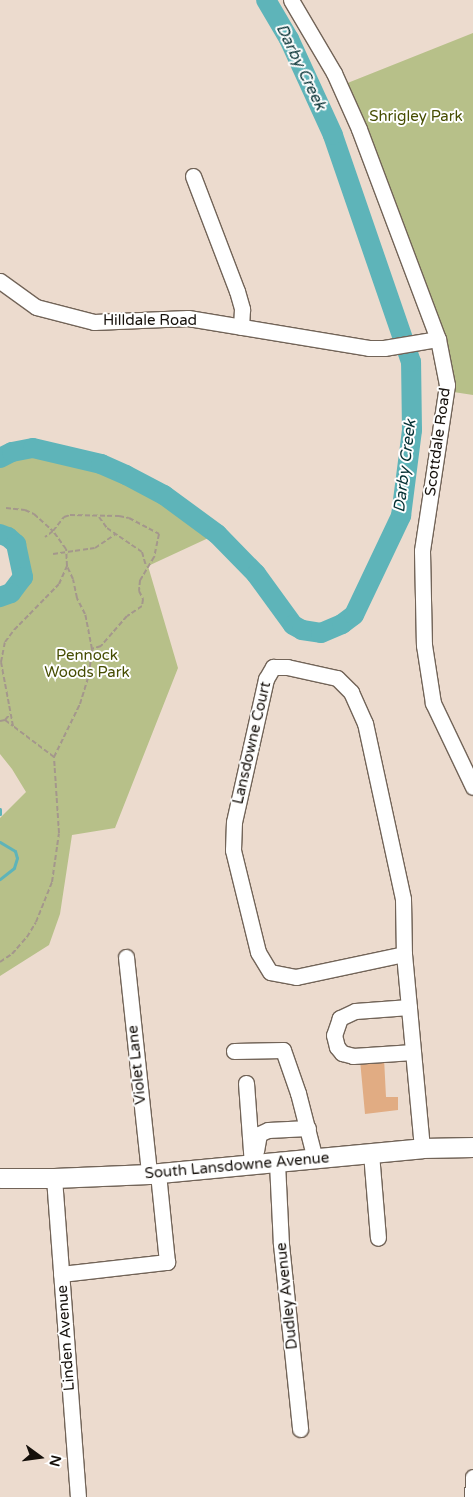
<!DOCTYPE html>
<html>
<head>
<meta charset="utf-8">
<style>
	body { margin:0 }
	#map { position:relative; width:473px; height:1497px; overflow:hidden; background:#ecdbce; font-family:"Varela Round",sans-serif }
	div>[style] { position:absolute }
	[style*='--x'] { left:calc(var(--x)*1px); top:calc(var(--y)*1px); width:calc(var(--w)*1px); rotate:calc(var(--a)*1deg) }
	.green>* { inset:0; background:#b7c089 }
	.stream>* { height:3px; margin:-1.5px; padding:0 1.5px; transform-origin:1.5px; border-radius:1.5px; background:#5eb4b9 }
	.river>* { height:20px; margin:-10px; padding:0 10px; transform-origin:10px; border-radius:10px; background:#5eb4b9 }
	.building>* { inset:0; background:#e1ac83 }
	.path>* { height:2px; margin-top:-1px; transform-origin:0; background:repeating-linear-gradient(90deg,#a4978c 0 5px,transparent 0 7.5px) }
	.roads { filter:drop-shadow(1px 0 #726458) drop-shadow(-1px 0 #726458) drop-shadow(0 1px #726458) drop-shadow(0 -1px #726458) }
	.minor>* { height:15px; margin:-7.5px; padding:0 7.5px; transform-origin:7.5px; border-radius:7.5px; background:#fff }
	.major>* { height:19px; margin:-9.5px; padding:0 9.5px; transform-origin:9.5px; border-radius:9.5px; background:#fff }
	span { translate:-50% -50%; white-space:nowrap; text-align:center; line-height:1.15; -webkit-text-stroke:4px #fff; paint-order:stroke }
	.park-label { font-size:15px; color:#464d02 }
	.street-label { font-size:15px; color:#15100b }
	.water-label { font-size:16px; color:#043033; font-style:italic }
	.north { position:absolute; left:15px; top:1432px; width:50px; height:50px; -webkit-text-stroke:4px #fff; paint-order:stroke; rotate:104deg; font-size:14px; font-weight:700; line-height:20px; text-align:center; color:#15100b }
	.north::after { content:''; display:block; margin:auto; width:18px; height:22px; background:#15100b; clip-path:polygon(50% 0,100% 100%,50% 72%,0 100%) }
</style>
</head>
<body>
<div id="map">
	<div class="green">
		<i style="clip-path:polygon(473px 33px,473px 395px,447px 391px,447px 385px,340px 86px)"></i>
		<i style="clip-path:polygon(33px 448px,101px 464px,126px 475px,164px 495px,217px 534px,148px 566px,178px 668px,115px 828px,72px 835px,60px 914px,49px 945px,0 976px,0 818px,26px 792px,12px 769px,0 754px,0 597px,11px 593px,23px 577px,16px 544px,8px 537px,0 534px,0 458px,12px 452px)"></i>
	</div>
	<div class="stream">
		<i style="--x:0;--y:809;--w:5;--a:90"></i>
		<i style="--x:0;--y:842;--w:17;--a:31"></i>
		<i style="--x:15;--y:851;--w:7;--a:74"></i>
		<i style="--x:17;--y:858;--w:10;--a:107"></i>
		<i style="--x:14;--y:868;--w:18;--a:142"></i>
	</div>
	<div class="river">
		<i style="--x:0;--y:458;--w:13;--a:-27"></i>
		<i style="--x:12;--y:452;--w:21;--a:-11"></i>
		<i style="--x:33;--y:448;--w:70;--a:13.2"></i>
		<i style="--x:101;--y:464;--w:27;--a:24"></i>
		<i style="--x:126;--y:475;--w:43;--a:27.8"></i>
		<i style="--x:164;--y:495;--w:66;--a:36.3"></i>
		<i style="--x:217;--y:534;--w:56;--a:45.7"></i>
		<i style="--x:256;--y:574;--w:63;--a:54"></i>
		<i style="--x:293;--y:625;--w:10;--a:29"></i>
		<i style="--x:302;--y:630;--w:19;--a:9"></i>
		<i style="--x:321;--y:633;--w:23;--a:-23"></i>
		<i style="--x:342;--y:624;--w:15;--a:-37"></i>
		<i style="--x:354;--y:615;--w:110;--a:-64.6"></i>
		<i style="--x:401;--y:516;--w:87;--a:-82.7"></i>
		<i style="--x:412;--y:430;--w:68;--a:-90.8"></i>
		<i style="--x:411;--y:362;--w:240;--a:-109"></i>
		<i style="--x:333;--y:135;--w:106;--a:-114.6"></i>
		<i style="--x:289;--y:39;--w:45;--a:-120.5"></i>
		<i style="--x:0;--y:534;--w:9;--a:21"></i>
		<i style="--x:8;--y:537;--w:11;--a:41"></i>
		<i style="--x:16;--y:544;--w:34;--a:78"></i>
		<i style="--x:23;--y:577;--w:20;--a:127"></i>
		<i style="--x:11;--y:593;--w:12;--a:160"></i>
	</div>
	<div class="building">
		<i style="clip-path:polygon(384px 1058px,386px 1097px,398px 1097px,398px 1110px,365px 1114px,360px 1060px)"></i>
	</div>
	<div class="path">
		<i style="--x:6;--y:508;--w:19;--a:6"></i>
		<i style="--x:25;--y:510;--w:10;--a:24"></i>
		<i style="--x:34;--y:514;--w:25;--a:42"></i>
		<i style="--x:53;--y:531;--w:10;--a:143"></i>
		<i style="--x:99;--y:517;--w:14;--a:54"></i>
		<i style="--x:107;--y:528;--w:42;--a:34.4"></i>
		<i style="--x:142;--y:552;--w:15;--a:74"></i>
		<i style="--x:53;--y:554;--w:42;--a:-8.1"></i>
		<i style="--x:95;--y:548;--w:25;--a:-34"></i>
		<i style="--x:5;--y:720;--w:10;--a:37"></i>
		<i style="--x:0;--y:721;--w:5;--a:-11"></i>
		<i style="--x:5;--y:720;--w:8;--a:-50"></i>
		<i style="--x:54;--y:757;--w:59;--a:-63.9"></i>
		<i style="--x:80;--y:704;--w:31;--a:-73"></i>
		<i style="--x:89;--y:674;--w:25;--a:-83"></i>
		<i style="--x:0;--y:962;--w:14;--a:-34"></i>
		<i style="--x:12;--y:954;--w:23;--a:-49"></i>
		<i style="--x:27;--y:937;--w:17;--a:-59"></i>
		<i style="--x:36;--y:922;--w:43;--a:-68.2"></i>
		<i style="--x:52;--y:882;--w:49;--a:-81.9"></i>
		<i style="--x:59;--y:833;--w:76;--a:-93.8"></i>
		<i style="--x:54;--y:757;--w:51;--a:-142.9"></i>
		<i style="--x:13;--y:726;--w:65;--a:-100.6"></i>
		<i style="--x:1;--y:662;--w:20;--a:-79"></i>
		<i style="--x:5;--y:642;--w:15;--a:-53"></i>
		<i style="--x:14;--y:630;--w:64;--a:-45.6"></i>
		<i style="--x:59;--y:584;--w:20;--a:-66"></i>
		<i style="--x:67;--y:566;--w:17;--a:-93"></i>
		<i style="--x:66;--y:549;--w:22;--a:-126"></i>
		<i style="--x:53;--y:531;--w:18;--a:-52"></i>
		<i style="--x:64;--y:517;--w:6;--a:-18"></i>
		<i style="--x:70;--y:515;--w:49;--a:1.2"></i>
		<i style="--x:119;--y:516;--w:10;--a:11"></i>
		<i style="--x:129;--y:518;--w:34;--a:28"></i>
		<i style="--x:159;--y:534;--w:24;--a:102"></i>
		<i style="--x:154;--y:557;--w:27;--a:121"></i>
		<i style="--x:140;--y:580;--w:11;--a:95"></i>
		<i style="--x:139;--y:591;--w:9;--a:63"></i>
		<i style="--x:143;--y:599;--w:7;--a:98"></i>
		<i style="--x:142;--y:606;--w:18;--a:146"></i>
		<i style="--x:127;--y:616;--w:40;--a:131"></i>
		<i style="--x:101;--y:646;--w:9;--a:162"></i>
		<i style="--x:92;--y:649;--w:36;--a:-101"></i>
		<i style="--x:85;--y:614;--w:18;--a:-117"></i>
		<i style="--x:77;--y:598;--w:19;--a:-102"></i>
		<i style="--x:73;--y:579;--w:14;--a:-115"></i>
	</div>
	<div class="roads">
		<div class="minor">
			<i style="--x:291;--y:0;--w:85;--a:59.5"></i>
			<i style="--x:334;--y:73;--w:61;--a:65.9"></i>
			<i style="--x:359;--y:129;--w:224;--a:69.4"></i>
			<i style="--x:438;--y:339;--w:47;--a:78.9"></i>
			<i style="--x:447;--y:385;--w:168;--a:98.6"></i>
			<i style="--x:422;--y:551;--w:94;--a:88.8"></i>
			<i style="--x:424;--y:645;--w:59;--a:81.2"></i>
			<i style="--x:433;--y:703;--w:93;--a:64.5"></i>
			<i style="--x:193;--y:176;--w:123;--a:69.1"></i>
			<i style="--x:237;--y:291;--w:19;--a:74"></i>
			<i style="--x:242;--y:309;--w:18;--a:93"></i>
			<i style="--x:0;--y:281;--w:44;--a:35.8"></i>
			<i style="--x:36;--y:307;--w:60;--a:14.5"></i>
			<i style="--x:94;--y:322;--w:94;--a:-2.4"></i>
			<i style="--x:188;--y:318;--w:183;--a:9.4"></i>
			<i style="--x:369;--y:348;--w:15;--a:0"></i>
			<i style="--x:384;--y:348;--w:55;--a:-9.5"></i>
			<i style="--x:404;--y:954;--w:110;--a:168"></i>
			<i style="--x:296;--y:977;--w:26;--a:-169"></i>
			<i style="--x:270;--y:972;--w:23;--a:-121"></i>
			<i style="--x:258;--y:952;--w:105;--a:-103.8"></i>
			<i style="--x:233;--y:850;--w:28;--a:-88"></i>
			<i style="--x:234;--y:822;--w:147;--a:-77.4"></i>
			<i style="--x:266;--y:679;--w:14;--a:-60"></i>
			<i style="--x:273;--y:667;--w:14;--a:0"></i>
			<i style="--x:287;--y:667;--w:51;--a:12.4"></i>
			<i style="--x:337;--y:678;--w:20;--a:45"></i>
			<i style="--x:351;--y:692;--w:34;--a:66"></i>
			<i style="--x:365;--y:723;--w:180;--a:77.8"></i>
			<i style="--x:403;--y:899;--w:55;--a:89"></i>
			<i style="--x:404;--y:954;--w:195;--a:84.7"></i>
			<i style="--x:126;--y:957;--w:218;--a:83.9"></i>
			<i style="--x:409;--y:1007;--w:54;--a:175.8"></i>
			<i style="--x:355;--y:1011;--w:17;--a:155"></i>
			<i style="--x:340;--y:1018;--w:18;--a:109"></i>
			<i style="--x:334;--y:1035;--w:12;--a:76"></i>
			<i style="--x:337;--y:1047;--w:8;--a:50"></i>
			<i style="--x:342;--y:1053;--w:11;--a:15"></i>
			<i style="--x:353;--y:1056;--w:60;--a:-3.8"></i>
			<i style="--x:234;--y:1051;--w:49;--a:-1.2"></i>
			<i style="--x:283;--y:1050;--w:46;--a:70.8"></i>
			<i style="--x:298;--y:1093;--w:68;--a:75.6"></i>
			<i style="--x:246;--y:1083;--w:82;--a:85.8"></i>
			<i style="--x:256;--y:1151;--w:17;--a:-80"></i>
			<i style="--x:259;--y:1134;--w:10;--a:-24"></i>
			<i style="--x:268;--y:1130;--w:40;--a:-2.9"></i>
			<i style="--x:371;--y:1153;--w:85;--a:85.3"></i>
			<i style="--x:277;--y:1163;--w:81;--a:87.2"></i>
			<i style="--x:281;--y:1244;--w:186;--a:84.1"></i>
			<i style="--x:54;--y:1178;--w:320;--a:85.7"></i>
			<i style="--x:61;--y:1274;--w:107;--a:-6.5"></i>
			<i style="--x:167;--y:1262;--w:89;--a:-95.8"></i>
			<i style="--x:472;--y:1497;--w:20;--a:-87"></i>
		</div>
		<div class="major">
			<i style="--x:0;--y:1178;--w:54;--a:0"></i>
			<i style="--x:54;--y:1178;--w:95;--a:-2.4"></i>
			<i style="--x:149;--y:1174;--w:274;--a:-5.4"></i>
			<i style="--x:422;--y:1148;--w:51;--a:-1.1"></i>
		</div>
	</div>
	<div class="park-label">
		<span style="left:416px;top:117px">Shrigley Park</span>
		<span style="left:87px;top:664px">Pennock<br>Woods Park</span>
	</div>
	<div class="street-label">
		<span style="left:150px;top:321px">Hilldale Road</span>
		<span style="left:438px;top:442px;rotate:-82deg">Scottdale Road</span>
		<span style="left:252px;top:743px;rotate:-77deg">Lansdowne Court</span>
		<span style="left:137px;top:1065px;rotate:-96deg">Violet Lane</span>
		<span style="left:237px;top:1166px;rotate:-5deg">South Lansdowne Avenue</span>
		<span style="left:287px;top:1296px;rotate:-96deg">Dudley Avenue</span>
		<span style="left:66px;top:1338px;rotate:-94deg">Linden Avenue</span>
	</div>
	<div class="water-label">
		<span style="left:301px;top:67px;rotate:64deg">Darby Creek</span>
		<span style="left:405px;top:466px;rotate:-83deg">Darby Creek</span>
	</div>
	<div class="north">N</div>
</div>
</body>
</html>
